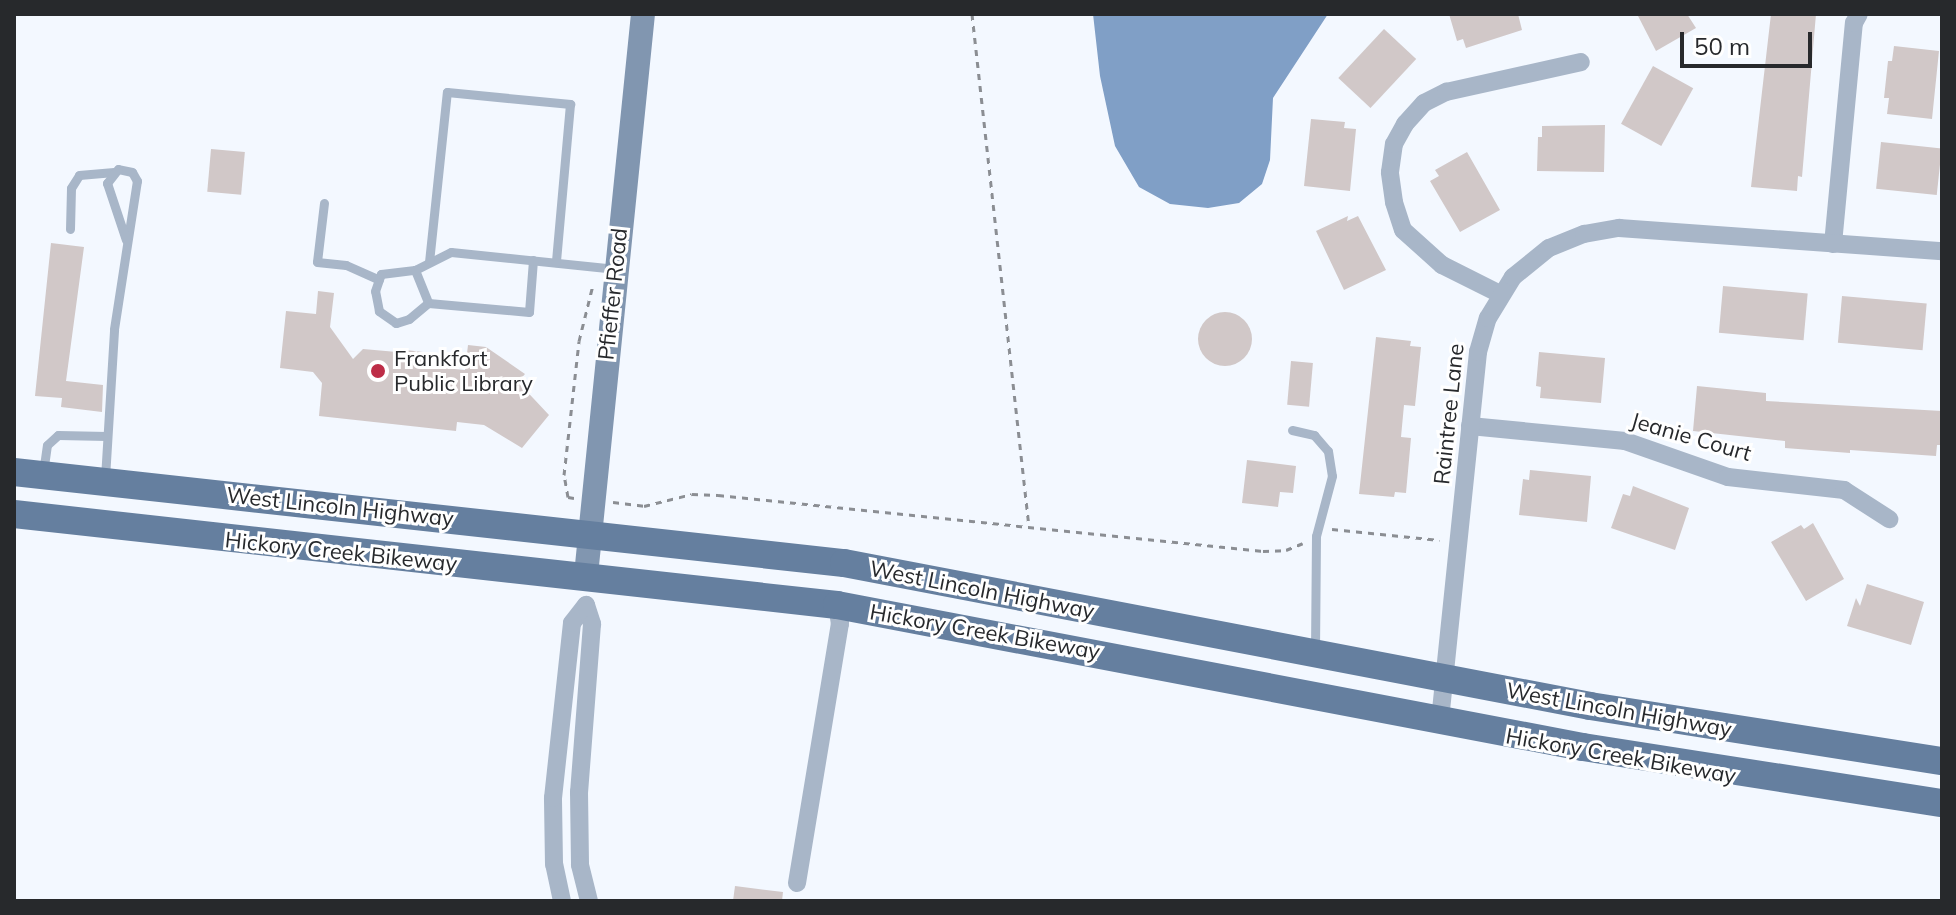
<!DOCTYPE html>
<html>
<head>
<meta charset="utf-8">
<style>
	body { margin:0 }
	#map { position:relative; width:1956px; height:915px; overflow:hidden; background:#f3f8ff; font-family:Mulish,sans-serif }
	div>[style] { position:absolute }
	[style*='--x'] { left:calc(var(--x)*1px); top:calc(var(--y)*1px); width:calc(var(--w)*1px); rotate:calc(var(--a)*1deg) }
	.water>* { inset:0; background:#809fc6 }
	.building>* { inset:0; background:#d1c8c8; transform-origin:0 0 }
	.round { border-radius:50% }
	.path>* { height:3px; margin-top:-1.5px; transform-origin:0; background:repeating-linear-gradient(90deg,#8b8e93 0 6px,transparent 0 12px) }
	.lane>* { height:9px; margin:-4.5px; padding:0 4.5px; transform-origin:4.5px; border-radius:4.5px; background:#a8b6c8 }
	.street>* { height:18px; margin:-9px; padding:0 9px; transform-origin:9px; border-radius:9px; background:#a8b6c8 }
	.secondary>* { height:24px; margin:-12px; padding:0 12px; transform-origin:12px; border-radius:12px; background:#8196b0 }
	.primary>* { height:28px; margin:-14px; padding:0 14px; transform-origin:14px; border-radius:14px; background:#657f9f }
	.dots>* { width:22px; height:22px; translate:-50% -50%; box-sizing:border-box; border:4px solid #fff; border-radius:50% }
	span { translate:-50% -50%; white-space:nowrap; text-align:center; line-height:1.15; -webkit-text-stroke:6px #fff; paint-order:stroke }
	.street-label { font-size:22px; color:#27292c }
	.poi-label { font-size:22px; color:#27292c }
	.left { translate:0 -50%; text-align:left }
	.frame { position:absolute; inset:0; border:16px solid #27292c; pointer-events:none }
	.scale { position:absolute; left:1680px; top:32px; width:132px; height:36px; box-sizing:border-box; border:4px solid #27292c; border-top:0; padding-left:10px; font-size:24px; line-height:28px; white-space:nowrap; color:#27292c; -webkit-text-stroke:6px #fff; paint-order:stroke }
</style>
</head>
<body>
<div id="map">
	<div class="water">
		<i style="clip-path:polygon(1093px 14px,1328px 14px,1273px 98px,1270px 160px,1262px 184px,1239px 203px,1208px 208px,1170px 204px,1139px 187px,1115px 146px,1100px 76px)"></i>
	</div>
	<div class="building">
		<i style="clip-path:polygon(1449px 14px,1518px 14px,1522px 30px,1466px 48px,1463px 39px,1457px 41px)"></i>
		<i style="clip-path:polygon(1637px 14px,1687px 14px,1696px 28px,1656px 51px)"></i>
		<i style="clip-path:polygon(1771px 14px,1816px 14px,1802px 177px,1798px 176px,1797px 191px,1751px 187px)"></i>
		<i style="left:1384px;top:29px;width:44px;height:67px;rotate:43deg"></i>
		<i style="clip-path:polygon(1894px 46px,1939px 51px,1932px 119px,1887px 114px,1889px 98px,1884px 98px,1888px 61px,1892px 61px)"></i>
		<i style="left:1653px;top:66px;width:46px;height:66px;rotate:29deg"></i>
		<i style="clip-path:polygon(1311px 119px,1345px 122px,1344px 128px,1356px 129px,1350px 191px,1304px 186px)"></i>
		<i style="clip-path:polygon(1605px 125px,1604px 172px,1537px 171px,1538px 137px,1542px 137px,1542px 126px)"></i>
		<i style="left:1881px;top:142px;width:61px;height:47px;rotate:6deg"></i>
		<i style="left:211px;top:149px;width:34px;height:43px;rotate:5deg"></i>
		<i style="clip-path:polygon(1467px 152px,1500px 210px,1460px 232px,1430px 181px,1439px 176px,1435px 170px)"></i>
		<i style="clip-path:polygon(1348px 216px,1347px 221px,1358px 216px,1386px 270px,1344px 290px,1316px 231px)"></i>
		<i style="clip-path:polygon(51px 243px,84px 247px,66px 381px,103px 385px,102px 412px,61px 407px,62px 398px,35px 396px)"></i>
		<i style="left:1723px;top:286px;width:85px;height:47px;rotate:5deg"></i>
		<i style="clip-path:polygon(318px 291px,334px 293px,330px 327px,353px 359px,363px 349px,397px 352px,397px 349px,423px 352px,422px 366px,465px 370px,468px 345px,486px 347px,525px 374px,518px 382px,549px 415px,522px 448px,484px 425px,457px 422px,456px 431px,319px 416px,322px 383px,313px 372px,280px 368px,286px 311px,316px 314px)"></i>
		<i style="left:1842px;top:296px;width:85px;height:47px;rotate:5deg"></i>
		<i class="round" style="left:1198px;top:312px;width:54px;height:54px"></i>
		<i style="clip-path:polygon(1376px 337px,1411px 341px,1410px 346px,1421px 347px,1415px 406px,1404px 405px,1401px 437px,1411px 438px,1406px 493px,1395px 492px,1394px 497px,1359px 494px)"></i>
		<i style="clip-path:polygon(1539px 352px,1605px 358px,1601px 403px,1540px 398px,1541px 387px,1536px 386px)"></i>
		<i style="left:1291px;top:361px;width:22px;height:44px;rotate:5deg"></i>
		<i style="clip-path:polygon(1697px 386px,1766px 393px,1766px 401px,1942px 411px,1942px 445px,1937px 445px,1936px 456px,1850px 450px,1850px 453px,1785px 448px,1785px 441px,1693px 431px)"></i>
		<i style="clip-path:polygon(1247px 460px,1296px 466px,1293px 493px,1280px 492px,1278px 507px,1242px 503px)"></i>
		<i style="clip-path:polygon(1530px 470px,1591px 476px,1587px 522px,1519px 515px,1523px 479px,1529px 480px)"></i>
		<i style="clip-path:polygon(1633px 486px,1689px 508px,1675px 550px,1611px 528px,1623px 494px,1630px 496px)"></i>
		<i style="clip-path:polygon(1813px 523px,1844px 579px,1806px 601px,1771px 542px,1801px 525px,1804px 529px)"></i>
		<i style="clip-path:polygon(1867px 584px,1924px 602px,1911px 645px,1847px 626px,1856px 598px,1860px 606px)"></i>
		<i style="clip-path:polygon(735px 886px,783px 892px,782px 901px,733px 901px)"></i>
	</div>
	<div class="path">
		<i style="--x:972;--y:14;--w:516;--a:83.66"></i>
		<i style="--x:574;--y:498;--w:6;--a:-171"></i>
		<i style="--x:568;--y:497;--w:22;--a:-100"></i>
		<i style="--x:564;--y:475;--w:135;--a:-83.6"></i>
		<i style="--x:579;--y:341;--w:58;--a:-76"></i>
		<i style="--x:613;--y:502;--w:31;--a:7"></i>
		<i style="--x:644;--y:506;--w:49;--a:-14"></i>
		<i style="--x:692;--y:494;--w:26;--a:2"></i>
		<i style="--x:718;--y:495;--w:548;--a:5.87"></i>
		<i style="--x:1263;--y:551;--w:23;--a:-2"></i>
		<i style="--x:1286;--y:550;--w:18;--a:-22"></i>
		<i style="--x:1332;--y:529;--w:108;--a:5.9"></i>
	</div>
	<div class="lane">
		<i style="--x:324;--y:203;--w:59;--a:96.8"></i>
		<i style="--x:317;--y:262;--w:29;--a:6"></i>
		<i style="--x:346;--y:265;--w:36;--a:24"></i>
		<i style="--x:70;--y:229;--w:41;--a:-88.6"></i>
		<i style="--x:71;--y:188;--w:15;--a:-58"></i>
		<i style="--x:79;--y:175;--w:35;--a:-5"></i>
		<i style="--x:533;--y:260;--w:52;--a:94.4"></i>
		<i style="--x:529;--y:312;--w:101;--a:-174.9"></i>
		<i style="--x:428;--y:303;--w:25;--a:140"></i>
		<i style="--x:409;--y:319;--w:14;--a:163"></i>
		<i style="--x:396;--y:323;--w:21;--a:-145"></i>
		<i style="--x:379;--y:311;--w:20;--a:-101"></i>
		<i style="--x:375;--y:291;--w:18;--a:-71"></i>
		<i style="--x:381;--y:274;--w:34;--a:-7"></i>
		<i style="--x:415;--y:270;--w:40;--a:-26.6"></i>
		<i style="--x:451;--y:252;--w:166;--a:5.9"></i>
		<i style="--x:429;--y:262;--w:171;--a:-84"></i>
		<i style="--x:447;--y:92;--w:124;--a:5.6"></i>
		<i style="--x:570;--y:104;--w:159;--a:95.1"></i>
		<i style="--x:415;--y:270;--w:35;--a:68"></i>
		<i style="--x:1292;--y:430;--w:23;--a:13"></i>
		<i style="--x:1314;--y:435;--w:21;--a:49"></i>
		<i style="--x:1328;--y:451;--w:25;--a:81"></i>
		<i style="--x:1332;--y:476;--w:62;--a:104.9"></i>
		<i style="--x:1316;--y:536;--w:114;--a:90.5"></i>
		<i style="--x:43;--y:473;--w:28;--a:-82"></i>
		<i style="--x:47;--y:445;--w:15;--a:-42"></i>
		<i style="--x:58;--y:435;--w:49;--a:1.2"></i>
		<i style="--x:105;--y:478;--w:149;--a:-86.5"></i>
		<i style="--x:114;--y:329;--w:150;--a:-81.2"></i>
		<i style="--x:137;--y:181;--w:10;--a:-119"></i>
		<i style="--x:132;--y:172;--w:14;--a:-168"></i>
		<i style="--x:118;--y:169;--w:18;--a:128"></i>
		<i style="--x:107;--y:183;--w:60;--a:71.6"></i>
	</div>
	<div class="street">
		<i style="--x:1833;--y:244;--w:222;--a:-84.6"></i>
		<i style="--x:1854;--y:23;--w:10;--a:-61"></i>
		<i style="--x:1500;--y:294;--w:65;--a:-153.4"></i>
		<i style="--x:1442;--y:265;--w:52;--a:-138.1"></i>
		<i style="--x:1403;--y:230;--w:29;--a:-108"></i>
		<i style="--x:1394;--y:202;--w:30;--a:-98"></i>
		<i style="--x:1390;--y:172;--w:28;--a:-82"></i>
		<i style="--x:1394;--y:144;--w:23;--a:-61"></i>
		<i style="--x:1405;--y:124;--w:28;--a:-48"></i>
		<i style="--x:1424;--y:103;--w:25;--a:-27"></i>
		<i style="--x:1446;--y:92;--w:138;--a:-12.5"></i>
		<i style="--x:1470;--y:426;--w:156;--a:5.5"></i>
		<i style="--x:1625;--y:441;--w:109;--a:19.3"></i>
		<i style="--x:1728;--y:477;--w:117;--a:6.4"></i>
		<i style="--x:1844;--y:490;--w:54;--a:32.8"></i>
		<i style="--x:1440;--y:720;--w:370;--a:-84.1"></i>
		<i style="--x:1478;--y:352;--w:35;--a:-74"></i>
		<i style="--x:1488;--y:318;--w:48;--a:-58.6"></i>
		<i style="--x:1513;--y:277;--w:46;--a:-38.9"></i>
		<i style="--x:1549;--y:248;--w:38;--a:-22"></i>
		<i style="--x:1584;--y:234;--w:36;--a:-10"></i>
		<i style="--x:1619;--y:228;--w:324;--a:4.1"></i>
		<i style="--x:797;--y:883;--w:263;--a:-80.6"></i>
		<i style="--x:840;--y:624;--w:19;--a:-99"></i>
		<i style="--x:562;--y:901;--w:38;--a:-102"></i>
		<i style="--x:554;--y:864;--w:66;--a:-90.9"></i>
		<i style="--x:553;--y:798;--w:176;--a:-83.8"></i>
		<i style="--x:572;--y:623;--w:23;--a:-52"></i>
		<i style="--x:586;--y:605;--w:20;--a:72"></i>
		<i style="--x:592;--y:624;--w:169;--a:94.4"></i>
		<i style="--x:579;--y:792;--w:73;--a:89.2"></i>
		<i style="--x:580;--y:865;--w:37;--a:76"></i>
	</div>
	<div class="secondary">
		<i style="--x:586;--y:575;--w:564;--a:-84.2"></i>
	</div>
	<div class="primary">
		<i style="--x:14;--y:472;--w:835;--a:6.26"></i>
		<i style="--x:844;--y:563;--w:760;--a:10.85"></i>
		<i style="--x:1590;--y:706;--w:356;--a:8.9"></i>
		<i style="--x:14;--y:514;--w:828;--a:6.31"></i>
		<i style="--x:837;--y:605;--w:759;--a:10.78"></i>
		<i style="--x:1583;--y:747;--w:363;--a:8.9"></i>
	</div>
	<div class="dots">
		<i style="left:378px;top:371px;background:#bd2d47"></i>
	</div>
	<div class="street-label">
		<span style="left:613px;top:294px;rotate:-84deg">Pfieffer Road</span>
		<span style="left:1449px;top:414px;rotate:-84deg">Raintree Lane</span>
		<span style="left:1691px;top:437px;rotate:16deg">Jeanie Court</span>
		<span style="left:340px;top:507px;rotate:6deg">West Lincoln Highway</span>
		<span style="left:341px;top:552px;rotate:6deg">Hickory Creek Bikeway</span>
		<span style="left:982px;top:590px;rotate:11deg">West Lincoln Highway</span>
		<span style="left:985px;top:632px;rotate:10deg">Hickory Creek Bikeway</span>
		<span style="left:1619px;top:710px;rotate:10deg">West Lincoln Highway</span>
		<span style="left:1621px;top:756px;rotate:10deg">Hickory Creek Bikeway</span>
	</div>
	<div class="poi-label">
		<span class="left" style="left:394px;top:371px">Frankfort<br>Public Library</span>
	</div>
	<div class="frame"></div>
	<div class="scale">50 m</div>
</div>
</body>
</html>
